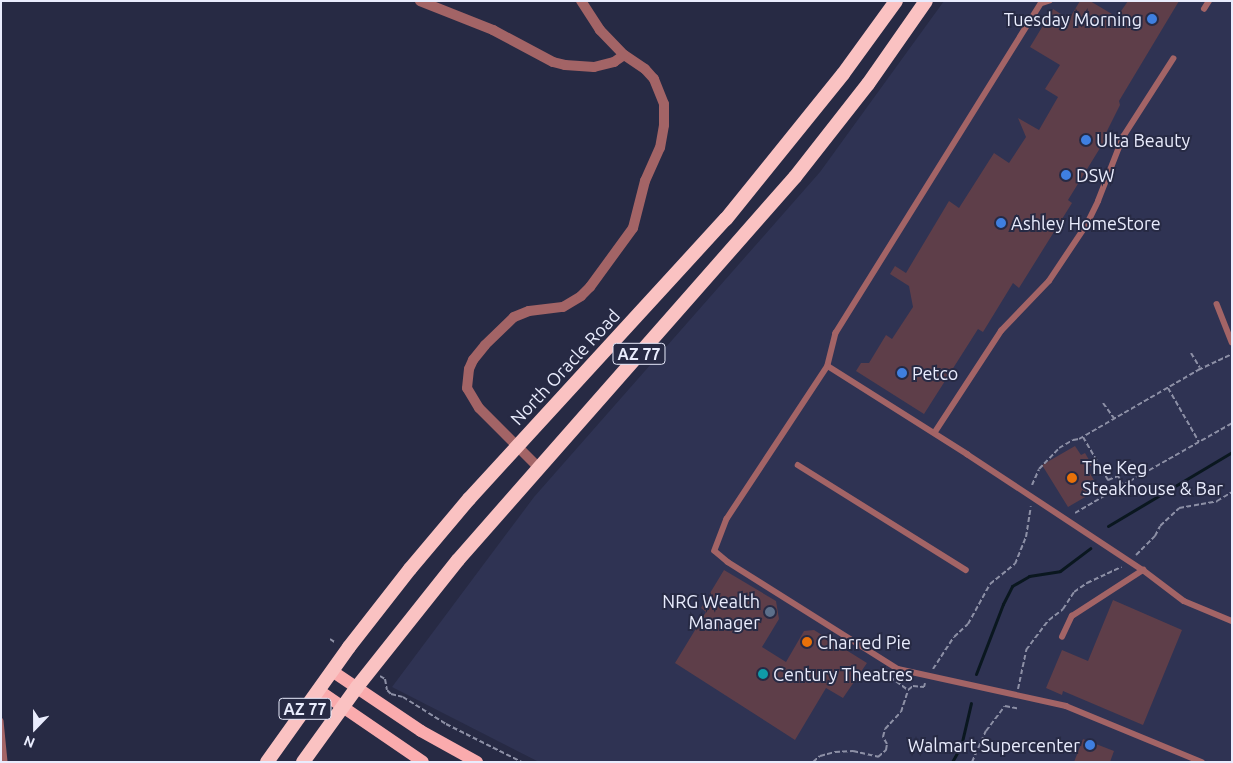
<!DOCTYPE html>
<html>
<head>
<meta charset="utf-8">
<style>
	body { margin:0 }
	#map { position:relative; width:1233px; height:763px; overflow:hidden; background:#272a44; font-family:Ubuntu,sans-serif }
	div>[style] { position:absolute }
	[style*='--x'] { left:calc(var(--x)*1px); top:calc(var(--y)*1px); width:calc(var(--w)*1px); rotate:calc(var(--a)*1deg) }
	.built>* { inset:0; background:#2f3353 }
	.stream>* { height:3px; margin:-1.5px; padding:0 1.5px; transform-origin:1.5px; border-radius:1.5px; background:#0a171f }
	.building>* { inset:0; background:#5e3e49 }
	.path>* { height:2px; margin-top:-1px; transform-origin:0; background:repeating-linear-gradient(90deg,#8d90a6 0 5px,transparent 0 7.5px) }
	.service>* { height:5.5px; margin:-2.75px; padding:0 2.75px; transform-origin:2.75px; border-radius:2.75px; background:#a36466 }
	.minor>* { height:10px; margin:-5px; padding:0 5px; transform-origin:5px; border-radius:5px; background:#a36466 }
	.primary>* { height:12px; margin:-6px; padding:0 6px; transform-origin:6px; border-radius:6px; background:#faabad }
	.trunk>* { height:14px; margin:-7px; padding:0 7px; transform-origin:7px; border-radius:7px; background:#fac2c2 }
	.dots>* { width:14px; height:14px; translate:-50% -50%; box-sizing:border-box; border:2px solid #272a44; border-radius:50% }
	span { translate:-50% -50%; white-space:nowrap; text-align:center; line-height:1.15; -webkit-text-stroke:4px #272a44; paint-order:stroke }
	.shield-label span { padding:1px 4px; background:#272a44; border:1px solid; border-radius:4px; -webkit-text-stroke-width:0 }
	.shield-label { font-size:16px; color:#e9ecfd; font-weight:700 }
	.poi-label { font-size:18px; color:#e9ecfd }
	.right { translate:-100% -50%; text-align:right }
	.left { translate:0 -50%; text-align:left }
	.street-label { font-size:18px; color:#e9ecfd }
	.frame { position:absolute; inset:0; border:2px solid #e9ecfd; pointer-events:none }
	.north { position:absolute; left:10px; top:703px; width:50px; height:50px; -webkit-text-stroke:4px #272a44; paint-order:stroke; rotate:202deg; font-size:14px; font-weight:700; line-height:20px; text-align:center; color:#e9ecfd }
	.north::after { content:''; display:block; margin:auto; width:18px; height:22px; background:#e9ecfd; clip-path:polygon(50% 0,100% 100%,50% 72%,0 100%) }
</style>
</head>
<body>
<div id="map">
	<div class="built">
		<i style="clip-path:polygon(944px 1px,1232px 1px,1232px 762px,539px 762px,392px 687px,534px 497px,820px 172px)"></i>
	</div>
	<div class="stream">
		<i style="--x:1108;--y:526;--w:144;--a:-30.8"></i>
		<i style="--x:976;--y:674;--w:75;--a:-68.9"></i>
		<i style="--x:1003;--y:604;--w:20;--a:-63"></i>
		<i style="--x:1012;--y:586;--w:20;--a:-30"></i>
		<i style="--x:1029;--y:576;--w:31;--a:-9"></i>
		<i style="--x:1060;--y:571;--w:38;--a:-37"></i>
		<i style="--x:952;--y:762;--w:18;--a:-61"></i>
		<i style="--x:961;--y:746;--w:44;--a:-76.9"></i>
	</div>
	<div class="building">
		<i style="clip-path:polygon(1080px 1px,1090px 1px,1117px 17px,1128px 1px,1179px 1px,1119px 101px,1120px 105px,1103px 139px,1105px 140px,1068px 200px,1072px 203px,1019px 288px,1013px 283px,983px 332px,978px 329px,924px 414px,856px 371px,861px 363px,869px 363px,886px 335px,892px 339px,913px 307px,909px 286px,890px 274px,895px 266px,906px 273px,949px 201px,959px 208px,994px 153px,1009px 163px,1026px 137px,1018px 118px,1039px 130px,1058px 97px,1045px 89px,1060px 65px,1030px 47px,1053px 9px,1069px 19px)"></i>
		<i style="clip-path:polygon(1075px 446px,1081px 455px,1085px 453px,1092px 465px,1087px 468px,1099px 489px,1068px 507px,1042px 465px)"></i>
		<i style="clip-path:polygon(724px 570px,776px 601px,779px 619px,762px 647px,786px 662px,804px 631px,814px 630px,867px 663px,843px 698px,826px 688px,795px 740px,675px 663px,706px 612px,701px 608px)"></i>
		<i style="clip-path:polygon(1113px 600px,1182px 630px,1143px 725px,1063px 691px,1062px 695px,1046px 688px,1062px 650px,1088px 661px)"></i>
		<i style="clip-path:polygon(1083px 739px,1114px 751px,1110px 762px,1074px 762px)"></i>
	</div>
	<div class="path">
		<i style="--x:1191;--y:353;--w:17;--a:59"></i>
		<i style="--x:1168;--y:388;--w:62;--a:60.1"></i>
		<i style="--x:1103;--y:403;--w:19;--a:54"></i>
		<i style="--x:1083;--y:437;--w:50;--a:59.8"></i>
		<i style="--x:1108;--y:480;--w:11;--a:-22"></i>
		<i style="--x:1118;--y:476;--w:10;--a:61"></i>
		<i style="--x:1123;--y:485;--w:125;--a:-29.6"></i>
		<i style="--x:1032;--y:485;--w:17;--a:-66"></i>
		<i style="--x:1039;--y:469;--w:29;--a:-46"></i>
		<i style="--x:1059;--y:448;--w:16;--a:-30"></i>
		<i style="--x:1073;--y:440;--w:6;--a:-9"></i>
		<i style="--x:1079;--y:439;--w:138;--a:-30.1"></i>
		<i style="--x:1198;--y:370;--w:38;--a:-25"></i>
		<i style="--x:1075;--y:513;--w:56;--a:-30.3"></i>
		<i style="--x:1136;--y:555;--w:27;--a:-45"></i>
		<i style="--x:1155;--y:536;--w:11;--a:-63"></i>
		<i style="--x:1160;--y:526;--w:26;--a:-43"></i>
		<i style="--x:1179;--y:508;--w:39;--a:-10"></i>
		<i style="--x:1217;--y:501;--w:17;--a:-31"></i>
		<i style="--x:330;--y:639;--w:7;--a:34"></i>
		<i style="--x:933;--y:669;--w:38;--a:-57"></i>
		<i style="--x:954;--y:637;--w:19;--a:-43"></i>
		<i style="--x:968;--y:624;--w:46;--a:-61.2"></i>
		<i style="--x:990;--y:584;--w:32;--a:-39"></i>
		<i style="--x:1015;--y:564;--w:29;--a:-68"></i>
		<i style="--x:1026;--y:537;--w:31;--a:-81"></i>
		<i style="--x:380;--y:676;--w:6;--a:31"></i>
		<i style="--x:385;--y:679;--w:11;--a:80"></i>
		<i style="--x:387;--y:690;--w:6;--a:45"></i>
		<i style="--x:391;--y:694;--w:12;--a:14"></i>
		<i style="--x:403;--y:697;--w:51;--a:32.1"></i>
		<i style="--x:446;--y:724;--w:85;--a:26.6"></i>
		<i style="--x:890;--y:677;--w:22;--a:36"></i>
		<i style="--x:1018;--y:689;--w:40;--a:-78"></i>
		<i style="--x:1026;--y:650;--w:38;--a:-53"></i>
		<i style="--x:1049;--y:620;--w:18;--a:-38"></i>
		<i style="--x:1063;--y:609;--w:20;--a:-57"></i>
		<i style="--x:1074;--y:592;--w:16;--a:-35"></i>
		<i style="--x:1087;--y:583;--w:38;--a:-25"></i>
		<i style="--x:813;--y:762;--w:9;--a:-41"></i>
		<i style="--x:820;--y:756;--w:16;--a:-15"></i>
		<i style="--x:835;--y:752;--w:18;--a:-3"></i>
		<i style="--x:853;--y:751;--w:26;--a:13"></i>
		<i style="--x:878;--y:757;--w:11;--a:-41"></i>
		<i style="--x:886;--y:750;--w:6;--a:-81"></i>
		<i style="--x:887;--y:744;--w:8;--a:-120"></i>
		<i style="--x:883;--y:737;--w:8;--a:-76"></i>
		<i style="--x:885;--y:729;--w:23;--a:-47"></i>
		<i style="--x:901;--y:712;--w:23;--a:-72"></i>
		<i style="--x:908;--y:690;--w:6;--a:-39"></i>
		<i style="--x:913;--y:686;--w:11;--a:5"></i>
		<i style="--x:924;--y:687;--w:4;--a:-76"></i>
		<i style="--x:972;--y:762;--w:34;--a:-66"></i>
		<i style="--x:986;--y:731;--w:31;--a:-53"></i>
		<i style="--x:1005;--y:706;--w:15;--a:11"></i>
	</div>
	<div class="service">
		<i style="--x:1050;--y:1;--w:9;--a:162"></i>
		<i style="--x:1041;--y:4;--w:388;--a:121.9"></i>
		<i style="--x:836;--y:333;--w:34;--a:104"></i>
		<i style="--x:828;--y:366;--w:183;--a:123.4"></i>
		<i style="--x:727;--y:519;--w:34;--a:111"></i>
		<i style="--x:715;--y:551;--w:17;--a:40"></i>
		<i style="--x:728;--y:562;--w:201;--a:32.2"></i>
		<i style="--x:898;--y:669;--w:172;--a:12.4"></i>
		<i style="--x:1066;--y:706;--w:147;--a:22.4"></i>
		<i style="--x:1204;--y:9;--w:9;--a:-58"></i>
		<i style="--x:1217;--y:304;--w:41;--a:68.5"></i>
		<i style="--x:828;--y:366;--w:165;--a:32.3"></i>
		<i style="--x:967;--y:454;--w:211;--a:33.4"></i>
		<i style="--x:1143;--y:570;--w:51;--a:37.1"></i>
		<i style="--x:1184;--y:601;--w:52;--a:22.6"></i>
		<i style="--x:935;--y:432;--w:121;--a:-56.8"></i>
		<i style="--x:1001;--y:331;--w:69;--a:-46.2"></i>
		<i style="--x:1049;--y:281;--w:69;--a:-56.3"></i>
		<i style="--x:1087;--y:224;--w:25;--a:-64"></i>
		<i style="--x:1098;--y:201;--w:69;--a:-68.7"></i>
		<i style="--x:1123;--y:137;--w:93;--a:-57.3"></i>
		<i style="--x:798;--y:465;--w:198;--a:32"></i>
		<i style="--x:1062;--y:637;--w:23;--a:-65"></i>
		<i style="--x:1072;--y:616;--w:85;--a:-32.9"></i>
		<i style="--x:1;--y:721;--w:41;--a:84.4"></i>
	</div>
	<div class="minor">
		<i style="--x:420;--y:1;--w:79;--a:21.7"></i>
		<i style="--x:493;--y:30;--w:68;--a:28.1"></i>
		<i style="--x:553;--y:62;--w:12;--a:14"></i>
		<i style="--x:565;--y:65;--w:29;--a:4"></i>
		<i style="--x:594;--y:67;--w:21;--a:-14"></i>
		<i style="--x:614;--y:62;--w:12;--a:-35"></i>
		<i style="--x:538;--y:467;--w:83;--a:-135"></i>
		<i style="--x:479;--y:408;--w:23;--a:-121"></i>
		<i style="--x:467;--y:388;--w:19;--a:-84"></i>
		<i style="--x:469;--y:369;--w:10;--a:-66"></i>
		<i style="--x:473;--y:360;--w:19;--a:-51"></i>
		<i style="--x:485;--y:345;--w:40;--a:-44"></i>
		<i style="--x:514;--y:317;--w:16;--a:-22"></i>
		<i style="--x:529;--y:311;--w:34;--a:-7"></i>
		<i style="--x:563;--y:307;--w:21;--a:-31"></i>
		<i style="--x:581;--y:296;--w:13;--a:-45"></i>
		<i style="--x:590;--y:287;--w:73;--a:-53.9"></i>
		<i style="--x:633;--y:228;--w:49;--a:-75.7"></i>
		<i style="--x:645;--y:181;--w:36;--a:-66"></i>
		<i style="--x:660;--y:148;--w:23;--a:-80"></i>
		<i style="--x:664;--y:125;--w:21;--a:-90"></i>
		<i style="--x:664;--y:104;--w:27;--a:-112"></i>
		<i style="--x:654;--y:79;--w:13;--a:-132"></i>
		<i style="--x:645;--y:69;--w:25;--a:-146"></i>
		<i style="--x:624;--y:55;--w:35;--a:-134"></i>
		<i style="--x:600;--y:30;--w:35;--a:-123"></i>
	</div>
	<div class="primary">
		<i style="--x:332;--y:671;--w:107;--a:34"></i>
		<i style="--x:421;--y:731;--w:64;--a:29"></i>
		<i style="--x:318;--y:690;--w:127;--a:34.4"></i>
	</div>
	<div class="trunk">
		<i style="--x:267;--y:762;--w:141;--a:-54.5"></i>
		<i style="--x:349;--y:647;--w:99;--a:-52"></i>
		<i style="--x:410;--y:569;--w:92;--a:-49.9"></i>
		<i style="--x:469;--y:499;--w:380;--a:-47.5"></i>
		<i style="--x:726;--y:219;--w:186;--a:-51.1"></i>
		<i style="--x:843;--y:74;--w:90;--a:-54"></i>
		<i style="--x:303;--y:762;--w:92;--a:-54.2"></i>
		<i style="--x:357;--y:687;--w:162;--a:-51.5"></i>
		<i style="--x:458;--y:560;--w:510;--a:-48.66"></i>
		<i style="--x:795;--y:177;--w:118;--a:-51.9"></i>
		<i style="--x:868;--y:84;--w:101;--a:-55.1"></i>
	</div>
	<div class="dots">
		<i style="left:1152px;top:19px;background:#3f7fe0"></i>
		<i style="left:1086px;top:140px;background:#3f7fe0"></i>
		<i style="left:1066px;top:175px;background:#3f7fe0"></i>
		<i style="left:1001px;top:223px;background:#3f7fe0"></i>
		<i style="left:902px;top:373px;background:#3f7fe0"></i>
		<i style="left:1072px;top:478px;background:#e8710a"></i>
		<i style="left:770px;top:612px;background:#5c6f8a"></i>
		<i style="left:807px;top:642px;background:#e8710a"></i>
		<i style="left:763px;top:674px;background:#0f9aa8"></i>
		<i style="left:1090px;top:745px;background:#3f7fe0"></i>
	</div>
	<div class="shield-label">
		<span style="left:639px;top:354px">AZ 77</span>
		<span style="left:305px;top:709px">AZ 77</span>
	</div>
	<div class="poi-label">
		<span class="right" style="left:1142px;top:19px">Tuesday Morning</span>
		<span class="left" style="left:1096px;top:140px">Ulta Beauty</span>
		<span class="left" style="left:1076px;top:175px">DSW</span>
		<span class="left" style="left:1011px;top:223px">Ashley HomeStore</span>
		<span class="left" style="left:912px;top:373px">Petco</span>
		<span class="left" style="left:1082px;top:478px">The Keg<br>Steakhouse &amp; Bar</span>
		<span class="right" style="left:760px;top:612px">NRG Wealth<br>Manager</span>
		<span class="left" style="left:817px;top:642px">Charred Pie</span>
		<span class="left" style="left:773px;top:674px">Century Theatres</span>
		<span class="right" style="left:1080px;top:745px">Walmart Supercenter</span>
	</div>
	<div class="street-label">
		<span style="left:565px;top:367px;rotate:-47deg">North Oracle Road</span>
	</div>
	<div class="frame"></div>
	<div class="north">N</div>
</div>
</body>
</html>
